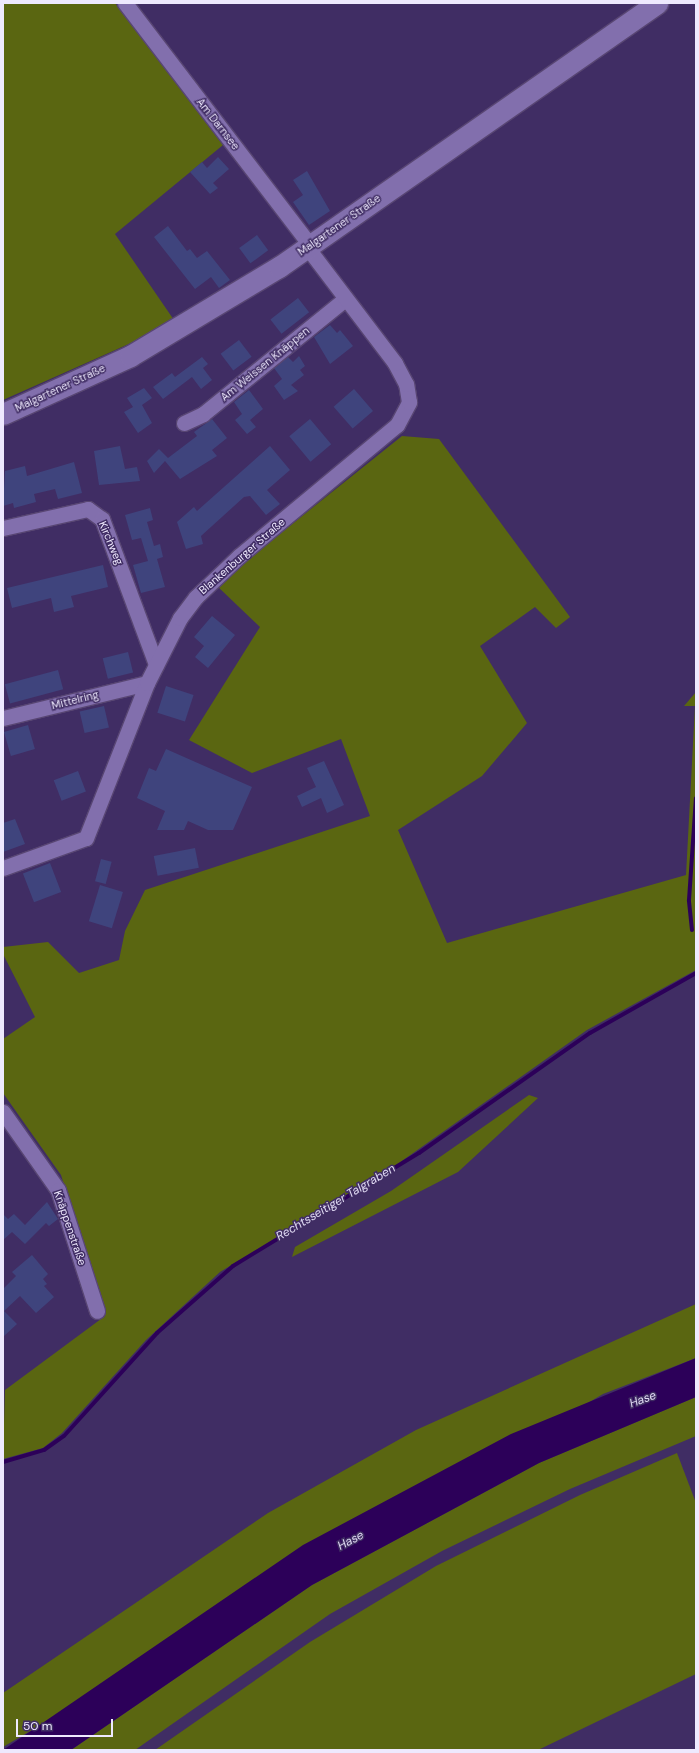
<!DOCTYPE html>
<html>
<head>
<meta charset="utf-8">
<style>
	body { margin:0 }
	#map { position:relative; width:699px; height:1753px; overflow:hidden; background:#402d64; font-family:"DM Sans",sans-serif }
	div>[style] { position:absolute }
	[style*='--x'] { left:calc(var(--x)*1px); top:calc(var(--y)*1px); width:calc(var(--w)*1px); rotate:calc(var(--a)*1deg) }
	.green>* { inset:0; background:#5a6611 }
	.water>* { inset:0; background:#2c0059 }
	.stream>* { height:4px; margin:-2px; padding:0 2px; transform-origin:2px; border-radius:2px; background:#2c0059 }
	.building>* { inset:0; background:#3f447d; transform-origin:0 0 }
	.roads { filter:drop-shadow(1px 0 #584673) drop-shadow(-1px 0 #584673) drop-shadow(0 1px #584673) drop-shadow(0 -1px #584673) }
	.street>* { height:15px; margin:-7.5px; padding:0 7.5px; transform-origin:7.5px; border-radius:7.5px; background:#826fad }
	.secondary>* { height:21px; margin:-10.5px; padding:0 10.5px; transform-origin:10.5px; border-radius:10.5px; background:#826fad }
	span { translate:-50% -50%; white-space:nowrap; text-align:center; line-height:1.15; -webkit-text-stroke:3px #402d64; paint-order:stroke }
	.street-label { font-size:11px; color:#eee9fe }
	.water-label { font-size:12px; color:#e0daf3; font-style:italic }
	.frame { position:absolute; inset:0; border:4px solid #eee9fe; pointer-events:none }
	.scale { position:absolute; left:16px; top:1719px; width:97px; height:18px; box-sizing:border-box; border:2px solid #eee9fe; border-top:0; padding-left:5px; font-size:12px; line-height:14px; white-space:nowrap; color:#eee9fe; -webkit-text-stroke:3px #402d64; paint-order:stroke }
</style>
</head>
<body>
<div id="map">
	<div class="green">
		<i style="clip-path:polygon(3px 3px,115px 3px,223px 145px,115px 234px,176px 323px,3px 400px)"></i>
		<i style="clip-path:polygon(402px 436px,439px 439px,570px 617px,556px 628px,535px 607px,480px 646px,527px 723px,482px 776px,398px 830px,447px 943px,686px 875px,695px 706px,684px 706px,696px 692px,696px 970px,587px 1030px,399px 1163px,220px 1272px,146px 1340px,62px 1433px,43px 1448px,3px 1459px,5px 1390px,105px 1316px,61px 1175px,3px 1093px,3px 1039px,35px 1017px,3px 954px,3px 947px,48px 942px,79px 973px,119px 960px,125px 931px,145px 890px,370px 816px,341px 739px,252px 773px,189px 740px,260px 627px,216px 585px)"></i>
		<i style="clip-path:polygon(529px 1095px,538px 1098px,458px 1172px,292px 1257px,295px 1247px,391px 1191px)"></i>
		<i style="clip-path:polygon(696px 1304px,696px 1358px,603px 1394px,3px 1747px,3px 1693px,268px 1513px,416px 1430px)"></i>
		<i style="clip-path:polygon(696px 1397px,696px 1436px,570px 1489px,442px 1551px,330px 1614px,135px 1750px,71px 1750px,312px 1585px,539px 1463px)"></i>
		<i style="clip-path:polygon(677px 1453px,696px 1503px,696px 1674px,538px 1750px,155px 1750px,310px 1642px,436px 1566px,580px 1495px)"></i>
	</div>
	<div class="water">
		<i style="clip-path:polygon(696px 1358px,696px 1397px,539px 1463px,312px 1585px,71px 1750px,3px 1750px,303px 1545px,511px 1434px)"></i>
	</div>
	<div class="stream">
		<i style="--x:692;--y:930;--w:30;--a:-96"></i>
		<i style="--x:689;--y:900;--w:102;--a:-86.1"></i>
		<i style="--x:3;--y:1462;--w:43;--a:-16.3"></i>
		<i style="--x:44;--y:1450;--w:24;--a:-35"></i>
		<i style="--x:64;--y:1436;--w:139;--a:-47.9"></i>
		<i style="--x:157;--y:1333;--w:101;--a:-41.4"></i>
		<i style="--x:233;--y:1266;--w:218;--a:-31.3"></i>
		<i style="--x:419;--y:1153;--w:209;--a:-35.1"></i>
		<i style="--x:590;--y:1033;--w:122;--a:-29.5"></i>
	</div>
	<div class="building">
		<i style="clip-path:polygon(218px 157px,229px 169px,213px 183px,218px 188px,210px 194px,190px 172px,202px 162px,207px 168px)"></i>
		<i style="clip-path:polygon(307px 171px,330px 211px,309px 225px,293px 202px,303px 195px,293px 180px)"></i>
		<i style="clip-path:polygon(168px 226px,187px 251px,190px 249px,197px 258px,207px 251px,230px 280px,219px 288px,211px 277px,195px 289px,154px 237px)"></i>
		<i style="left:257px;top:235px;width:19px;height:22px;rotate:54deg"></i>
		<i style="left:298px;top:298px;width:18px;height:35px;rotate:52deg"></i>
		<i style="clip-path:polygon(330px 325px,337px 333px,340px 330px,353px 346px,330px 364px,314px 337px)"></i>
		<i style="left:239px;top:340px;width:21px;height:23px;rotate:53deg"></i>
		<i style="clip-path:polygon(299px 356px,305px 366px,300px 370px,304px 375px,291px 385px,298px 391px,284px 400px,274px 386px,282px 379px,274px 368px,288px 357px,293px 362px)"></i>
		<i style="clip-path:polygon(202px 357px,208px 364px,203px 368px,212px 380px,201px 389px,192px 377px,163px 399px,153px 387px,172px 373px,175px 377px)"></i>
		<i style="clip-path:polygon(144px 388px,152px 398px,142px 405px,152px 423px,138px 433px,124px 412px,133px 407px,127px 398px)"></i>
		<i style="left:354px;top:389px;width:29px;height:27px;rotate:49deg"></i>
		<i style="clip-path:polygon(249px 390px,263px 409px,250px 420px,256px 427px,247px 434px,235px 420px,242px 414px,234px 402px)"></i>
		<i style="clip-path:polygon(212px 419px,227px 438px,212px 450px,217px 456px,180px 479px,165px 461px,154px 473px,147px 461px,159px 449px,168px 458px,197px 436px,194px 432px)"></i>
		<i style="left:310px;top:419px;width:33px;height:27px;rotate:50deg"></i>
		<i style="clip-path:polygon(120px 446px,125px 469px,137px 467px,140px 481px,99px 485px,94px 451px)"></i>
		<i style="clip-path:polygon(270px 446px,290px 470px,267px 490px,280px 504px,266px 515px,250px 496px,244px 497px,201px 536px,203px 544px,186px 549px,177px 522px,194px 507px,197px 511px)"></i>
		<i style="clip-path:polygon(74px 462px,82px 493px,58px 499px,55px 489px,34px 494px,36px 502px,14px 508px,13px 503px,3px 506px,5px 471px,25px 466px,27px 476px)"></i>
		<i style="clip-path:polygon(150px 508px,153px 520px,147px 522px,154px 546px,160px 544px,163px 557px,157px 559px,165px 587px,141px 593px,133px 565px,148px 561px,141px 538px,132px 540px,125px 515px)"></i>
		<i style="clip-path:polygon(103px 565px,108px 587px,71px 596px,74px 607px,54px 612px,51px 598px,12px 608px,7px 588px)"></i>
		<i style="clip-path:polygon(212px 616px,235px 635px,208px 668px,195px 657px,204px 646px,194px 637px)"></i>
		<i style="left:128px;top:652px;width:21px;height:26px;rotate:76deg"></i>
		<i style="left:58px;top:670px;width:20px;height:55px;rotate:75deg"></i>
		<i style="left:166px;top:686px;width:29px;height:28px;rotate:18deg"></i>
		<i style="left:104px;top:706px;width:22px;height:25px;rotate:77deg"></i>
		<i style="left:28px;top:725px;width:25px;height:25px;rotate:74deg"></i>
		<i style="clip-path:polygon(166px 749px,252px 787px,233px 830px,208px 830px,188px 821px,184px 830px,157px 830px,165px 811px,137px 798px,149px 768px,156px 771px)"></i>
		<i style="clip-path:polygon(324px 761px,344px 805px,327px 813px,321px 798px,302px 807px,297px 796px,316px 787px,307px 768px)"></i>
		<i style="left:78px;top:771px;width:22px;height:26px;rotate:69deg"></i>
		<i style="clip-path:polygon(15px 819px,25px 844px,3px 852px,3px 823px)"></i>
		<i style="left:195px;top:848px;width:20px;height:42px;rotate:79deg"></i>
		<i style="left:101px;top:859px;width:11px;height:23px;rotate:15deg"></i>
		<i style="left:50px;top:863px;width:31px;height:29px;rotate:69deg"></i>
		<i style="left:100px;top:885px;width:24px;height:38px;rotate:17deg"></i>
		<i style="clip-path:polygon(47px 1202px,58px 1219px,49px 1226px,46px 1223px,25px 1244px,12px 1232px,3px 1240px,3px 1214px,8px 1219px,14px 1214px,25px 1225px)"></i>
		<i style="clip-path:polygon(32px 1255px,48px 1274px,43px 1279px,47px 1284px,44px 1286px,54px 1297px,36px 1313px,20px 1296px,4px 1311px,17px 1324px,3px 1337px,3px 1289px,16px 1276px,12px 1272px)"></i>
	</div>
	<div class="roads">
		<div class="street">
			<i style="--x:125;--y:3;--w:305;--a:52.6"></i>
			<i style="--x:184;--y:423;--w:21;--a:-25"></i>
			<i style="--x:203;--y:414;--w:181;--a:-39"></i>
			<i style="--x:3;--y:528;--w:87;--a:-12.6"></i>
			<i style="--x:88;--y:509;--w:17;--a:36"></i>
			<i style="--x:102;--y:519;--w:155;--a:69.6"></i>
			<i style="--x:3;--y:718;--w:148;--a:-13.7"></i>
			<i style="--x:3;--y:868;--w:88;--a:-19.9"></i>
			<i style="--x:86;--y:838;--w:167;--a:-68.5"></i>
			<i style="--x:147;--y:683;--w:73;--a:-63.1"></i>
			<i style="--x:180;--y:618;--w:26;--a:-53"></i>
			<i style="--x:196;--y:597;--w:59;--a:-43.6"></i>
			<i style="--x:239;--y:556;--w:205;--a:-39.7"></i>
			<i style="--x:397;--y:425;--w:26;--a:-62"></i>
			<i style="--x:409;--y:402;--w:18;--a:-99"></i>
			<i style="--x:406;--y:384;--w:24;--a:-118"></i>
			<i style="--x:395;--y:363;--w:146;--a:-127.2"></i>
			<i style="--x:3;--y:1112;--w:95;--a:54.8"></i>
			<i style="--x:58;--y:1190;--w:127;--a:72.1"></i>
		</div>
		<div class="secondary">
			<i style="--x:3;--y:414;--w:140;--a:-24.5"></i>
			<i style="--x:130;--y:356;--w:174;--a:-30.9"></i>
			<i style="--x:279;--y:267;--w:461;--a:-34.9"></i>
		</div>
	</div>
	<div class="street-label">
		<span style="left:218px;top:124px;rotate:52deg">Am Darnsee</span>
		<span style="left:339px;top:225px;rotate:-35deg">Malgartener Straße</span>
		<span style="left:265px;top:364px;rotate:-39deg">Am Weissen Knäppen</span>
		<span style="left:60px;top:388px;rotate:-25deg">Malgartener Straße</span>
		<span style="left:111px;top:543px;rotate:67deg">Kirchweg</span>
		<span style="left:242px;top:556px;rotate:-41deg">Blankenburger Straße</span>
		<span style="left:75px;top:700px;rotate:-14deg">Mittelring</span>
		<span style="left:70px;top:1228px;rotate:71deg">Knäppenstraße</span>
	</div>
	<div class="water-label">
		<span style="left:336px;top:1203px;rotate:-31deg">Rechtsseitiger Talgraben</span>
		<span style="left:643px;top:1400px;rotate:-20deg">Hase</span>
		<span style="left:351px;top:1541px;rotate:-28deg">Hase</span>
	</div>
	<div class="frame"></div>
	<div class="scale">50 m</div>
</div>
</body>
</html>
